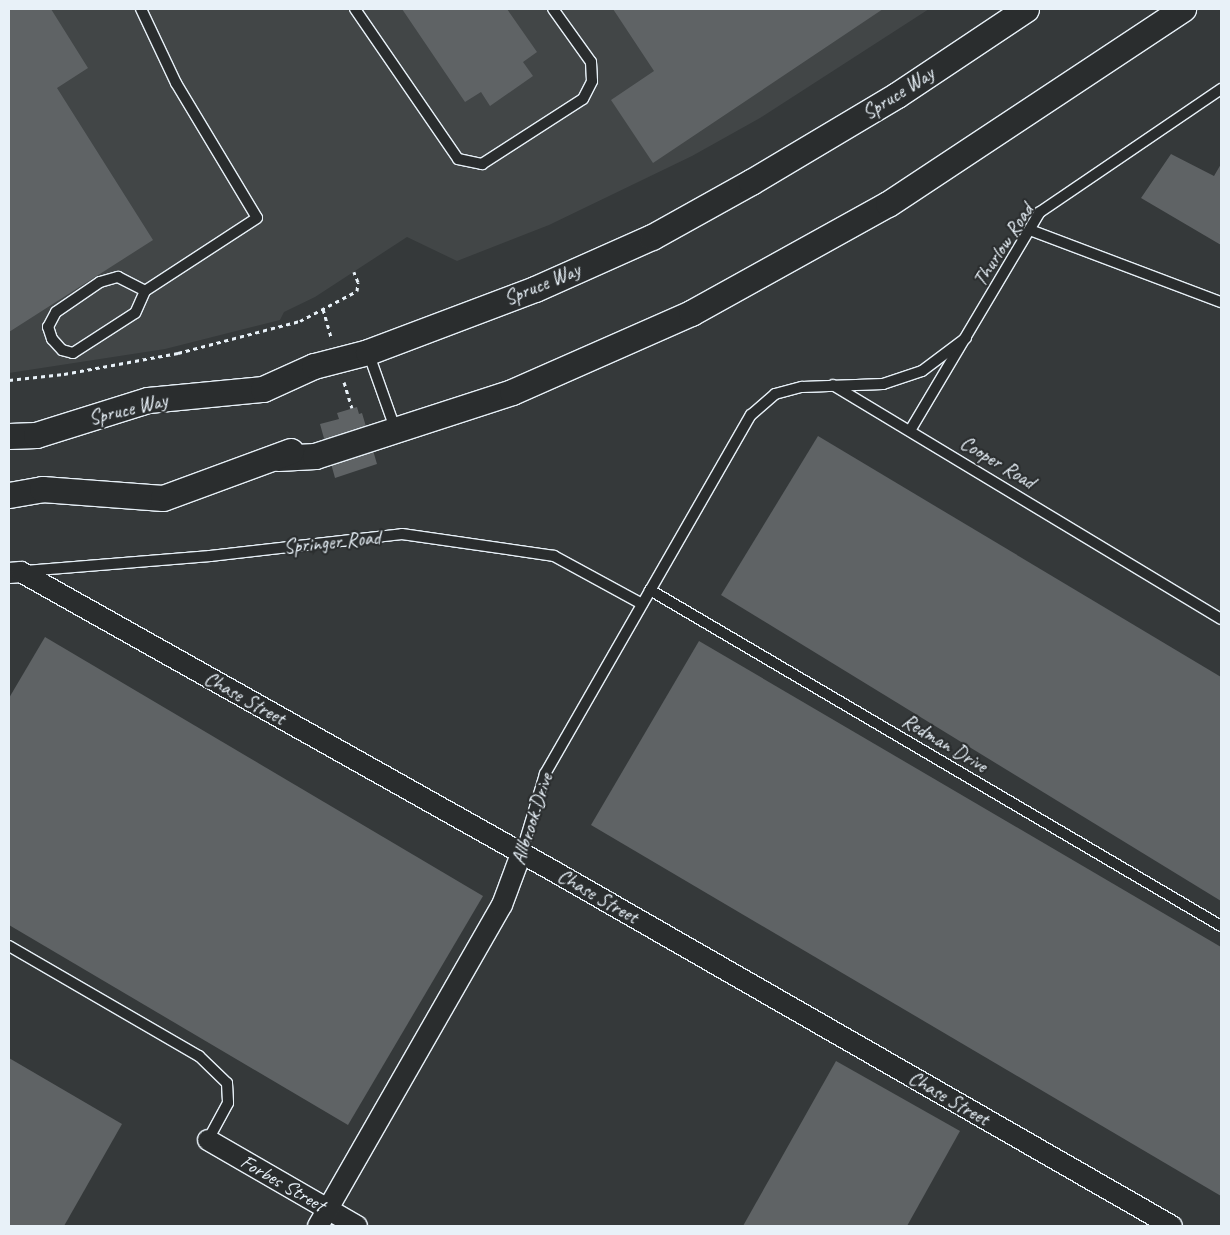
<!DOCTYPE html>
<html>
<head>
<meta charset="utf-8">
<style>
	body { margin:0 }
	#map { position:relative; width:1230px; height:1235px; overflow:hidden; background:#35393a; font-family:Caveat,sans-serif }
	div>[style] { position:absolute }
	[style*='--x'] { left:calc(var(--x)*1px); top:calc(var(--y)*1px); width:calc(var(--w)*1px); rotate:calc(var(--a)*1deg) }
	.built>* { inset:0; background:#424647 }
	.building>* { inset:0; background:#5f6365 }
	.path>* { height:3px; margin-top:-1.5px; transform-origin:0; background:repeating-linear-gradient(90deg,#e8f1f8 0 4px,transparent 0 8px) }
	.roads { filter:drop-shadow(1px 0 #e8f1f8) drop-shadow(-1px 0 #e8f1f8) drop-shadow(0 1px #e8f1f8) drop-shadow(0 -1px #e8f1f8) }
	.service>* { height:10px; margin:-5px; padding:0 5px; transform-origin:5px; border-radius:5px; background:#2a2d2e }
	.minor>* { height:20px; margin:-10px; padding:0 10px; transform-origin:10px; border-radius:10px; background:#2a2d2e }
	.tertiary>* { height:25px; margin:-12.5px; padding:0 12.5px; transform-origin:12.5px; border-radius:12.5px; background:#2a2d2e }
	span { translate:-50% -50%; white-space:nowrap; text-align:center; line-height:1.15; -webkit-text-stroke:4.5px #2a2d2e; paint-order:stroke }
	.street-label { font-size:20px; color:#e8f1f8 }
	.frame { position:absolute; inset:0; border:10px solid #e8f1f8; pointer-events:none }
</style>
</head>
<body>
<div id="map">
	<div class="built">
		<i style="clip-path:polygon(9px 9px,929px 9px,760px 118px,692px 156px,549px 225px,457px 261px,407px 237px,315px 297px,284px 312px,280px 320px,165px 349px,9px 373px)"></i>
	</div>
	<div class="building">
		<i style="clip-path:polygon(9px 9px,51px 9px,88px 68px,57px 88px,153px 240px,9px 332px)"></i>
		<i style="clip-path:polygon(402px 9px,507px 9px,537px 52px,523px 62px,533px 76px,490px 106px,481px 92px,465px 102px)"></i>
		<i style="clip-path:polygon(613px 9px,883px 9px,653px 163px,611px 100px,654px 71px)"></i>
		<i style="clip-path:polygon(1171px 154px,1214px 176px,1221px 164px,1221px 245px,1141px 198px)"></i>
		<i style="clip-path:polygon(357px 407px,359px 414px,362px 413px,377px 464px,335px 478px,320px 424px,339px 419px,337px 413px)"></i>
		<i style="clip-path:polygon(818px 436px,1221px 677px,1221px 901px,721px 595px)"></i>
		<i style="clip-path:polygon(45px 637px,483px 896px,348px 1125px,9px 925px,9px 698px)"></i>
		<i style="clip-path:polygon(699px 641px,1221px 947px,1221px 1196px,591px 825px)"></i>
		<i style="clip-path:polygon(9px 1058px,122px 1124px,64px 1226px,9px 1226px)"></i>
		<i style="clip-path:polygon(836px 1061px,960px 1131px,907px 1226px,743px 1226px)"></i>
	</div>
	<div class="path">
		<i style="--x:323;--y:309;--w:29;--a:74"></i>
		<i style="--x:9;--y:380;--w:55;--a:-6.2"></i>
		<i style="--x:64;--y:374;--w:116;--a:-10.4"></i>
		<i style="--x:178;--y:353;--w:126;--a:-14.7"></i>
		<i style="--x:300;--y:321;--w:64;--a:-27.8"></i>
		<i style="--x:357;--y:291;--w:9;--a:-84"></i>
		<i style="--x:358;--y:282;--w:11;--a:-112"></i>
		<i style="--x:344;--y:382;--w:27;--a:73"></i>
	</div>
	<div class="roads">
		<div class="service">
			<i style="--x:141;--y:9;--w:82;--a:64.7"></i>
			<i style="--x:176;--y:83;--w:157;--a:59"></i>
			<i style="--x:257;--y:218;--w:134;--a:146.9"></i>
			<i style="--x:145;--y:291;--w:24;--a:114"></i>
			<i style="--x:135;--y:313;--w:74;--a:147.2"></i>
			<i style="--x:73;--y:353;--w:11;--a:-165"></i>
			<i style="--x:62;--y:350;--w:15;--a:-132"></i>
			<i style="--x:52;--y:339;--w:13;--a:-108"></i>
			<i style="--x:48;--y:327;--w:17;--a:-62"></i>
			<i style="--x:56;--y:312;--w:53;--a:-34.3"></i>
			<i style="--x:100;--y:282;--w:19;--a:-16"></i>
			<i style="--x:118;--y:277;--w:30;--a:27"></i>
			<i style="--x:355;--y:9;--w:182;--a:55.5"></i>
			<i style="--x:458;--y:159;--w:25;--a:12"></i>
			<i style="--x:482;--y:164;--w:120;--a:-32.8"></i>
			<i style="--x:583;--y:99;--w:20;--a:-63"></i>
			<i style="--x:592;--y:81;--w:19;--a:-93"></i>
			<i style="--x:591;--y:62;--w:65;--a:-125.6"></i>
			<i style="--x:1030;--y:230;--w:204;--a:20.7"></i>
			<i style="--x:368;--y:352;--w:84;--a:70.5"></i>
			<i style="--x:833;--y:385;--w:453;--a:31.1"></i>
			<i style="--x:911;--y:429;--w:252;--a:-59.3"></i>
			<i style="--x:1040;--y:212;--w:219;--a:-34.2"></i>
			<i style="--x:25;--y:571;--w:186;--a:-4.6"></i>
			<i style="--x:210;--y:556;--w:193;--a:-6.5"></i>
			<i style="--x:402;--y:534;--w:154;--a:8.2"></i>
			<i style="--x:554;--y:556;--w:100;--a:28.6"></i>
			<i style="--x:650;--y:590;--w:663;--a:30.47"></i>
			<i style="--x:521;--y:854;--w:84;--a:-73.3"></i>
			<i style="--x:545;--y:774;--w:414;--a:-60.2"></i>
			<i style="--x:751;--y:415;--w:32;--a:-41"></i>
			<i style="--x:775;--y:394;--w:28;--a:-15"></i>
			<i style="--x:802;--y:387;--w:81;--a:-2.1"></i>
			<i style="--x:883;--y:384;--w:41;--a:-18.4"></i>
			<i style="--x:922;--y:371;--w:55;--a:-36.9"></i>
			<i style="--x:9;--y:946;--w:220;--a:30.1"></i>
			<i style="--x:199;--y:1056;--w:39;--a:44"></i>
			<i style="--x:227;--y:1083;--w:20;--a:87"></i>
			<i style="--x:228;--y:1103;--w:42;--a:118.4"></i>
		</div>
		<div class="minor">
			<i style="--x:9;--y:573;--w:12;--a:-5"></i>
			<i style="--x:21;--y:572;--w:615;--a:29.32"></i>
			<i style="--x:557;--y:873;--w:709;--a:29.86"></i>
			<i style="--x:208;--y:1140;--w:172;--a:30"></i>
			<i style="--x:318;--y:1226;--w:370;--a:-60.2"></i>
			<i style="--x:502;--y:905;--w:54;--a:-69.6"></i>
		</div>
		<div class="tertiary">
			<i style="--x:9;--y:436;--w:27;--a:-2"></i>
			<i style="--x:36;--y:435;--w:117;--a:-17.4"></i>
			<i style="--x:148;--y:400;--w:116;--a:-5.5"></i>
			<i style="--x:263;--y:389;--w:56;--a:-24.3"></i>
			<i style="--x:314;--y:366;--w:56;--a:-14.5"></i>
			<i style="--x:368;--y:352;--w:178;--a:-20.7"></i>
			<i style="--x:535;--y:289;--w:128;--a:-24"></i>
			<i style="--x:652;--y:237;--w:113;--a:-29.1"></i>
			<i style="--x:751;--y:182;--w:170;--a:-30.8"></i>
			<i style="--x:897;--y:95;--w:155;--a:-33.7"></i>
			<i style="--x:278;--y:458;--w:37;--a:-3"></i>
			<i style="--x:315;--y:456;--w:207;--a:-18"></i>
			<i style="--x:512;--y:392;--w:196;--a:-23.8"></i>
			<i style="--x:691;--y:313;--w:225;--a:-29"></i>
			<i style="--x:888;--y:204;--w:354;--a:-33.5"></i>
			<i style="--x:9;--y:495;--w:34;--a:-10"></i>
			<i style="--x:42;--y:489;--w:121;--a:4.3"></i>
			<i style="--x:163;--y:498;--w:136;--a:-20.2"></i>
		</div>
	</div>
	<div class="street-label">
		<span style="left:898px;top:93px;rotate:-33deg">Spruce Way</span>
		<span style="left:1003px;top:245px;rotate:-57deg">Thurlow Road</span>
		<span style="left:542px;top:284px;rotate:-23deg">Spruce Way</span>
		<span style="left:128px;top:409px;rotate:-14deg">Spruce Way</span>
		<span style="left:998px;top:462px;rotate:31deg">Cooper Road</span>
		<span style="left:332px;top:542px;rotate:-6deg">Springer Road</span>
		<span style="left:245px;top:698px;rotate:29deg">Chase Street</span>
		<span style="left:945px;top:743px;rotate:31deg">Redman Drive</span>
		<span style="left:532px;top:819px;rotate:-72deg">Allbrook Drive</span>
		<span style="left:598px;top:896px;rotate:30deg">Chase Street</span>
		<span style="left:949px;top:1098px;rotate:30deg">Chase Street</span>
		<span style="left:283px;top:1183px;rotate:30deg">Forbes Street</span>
	</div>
	<div class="frame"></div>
</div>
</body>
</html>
